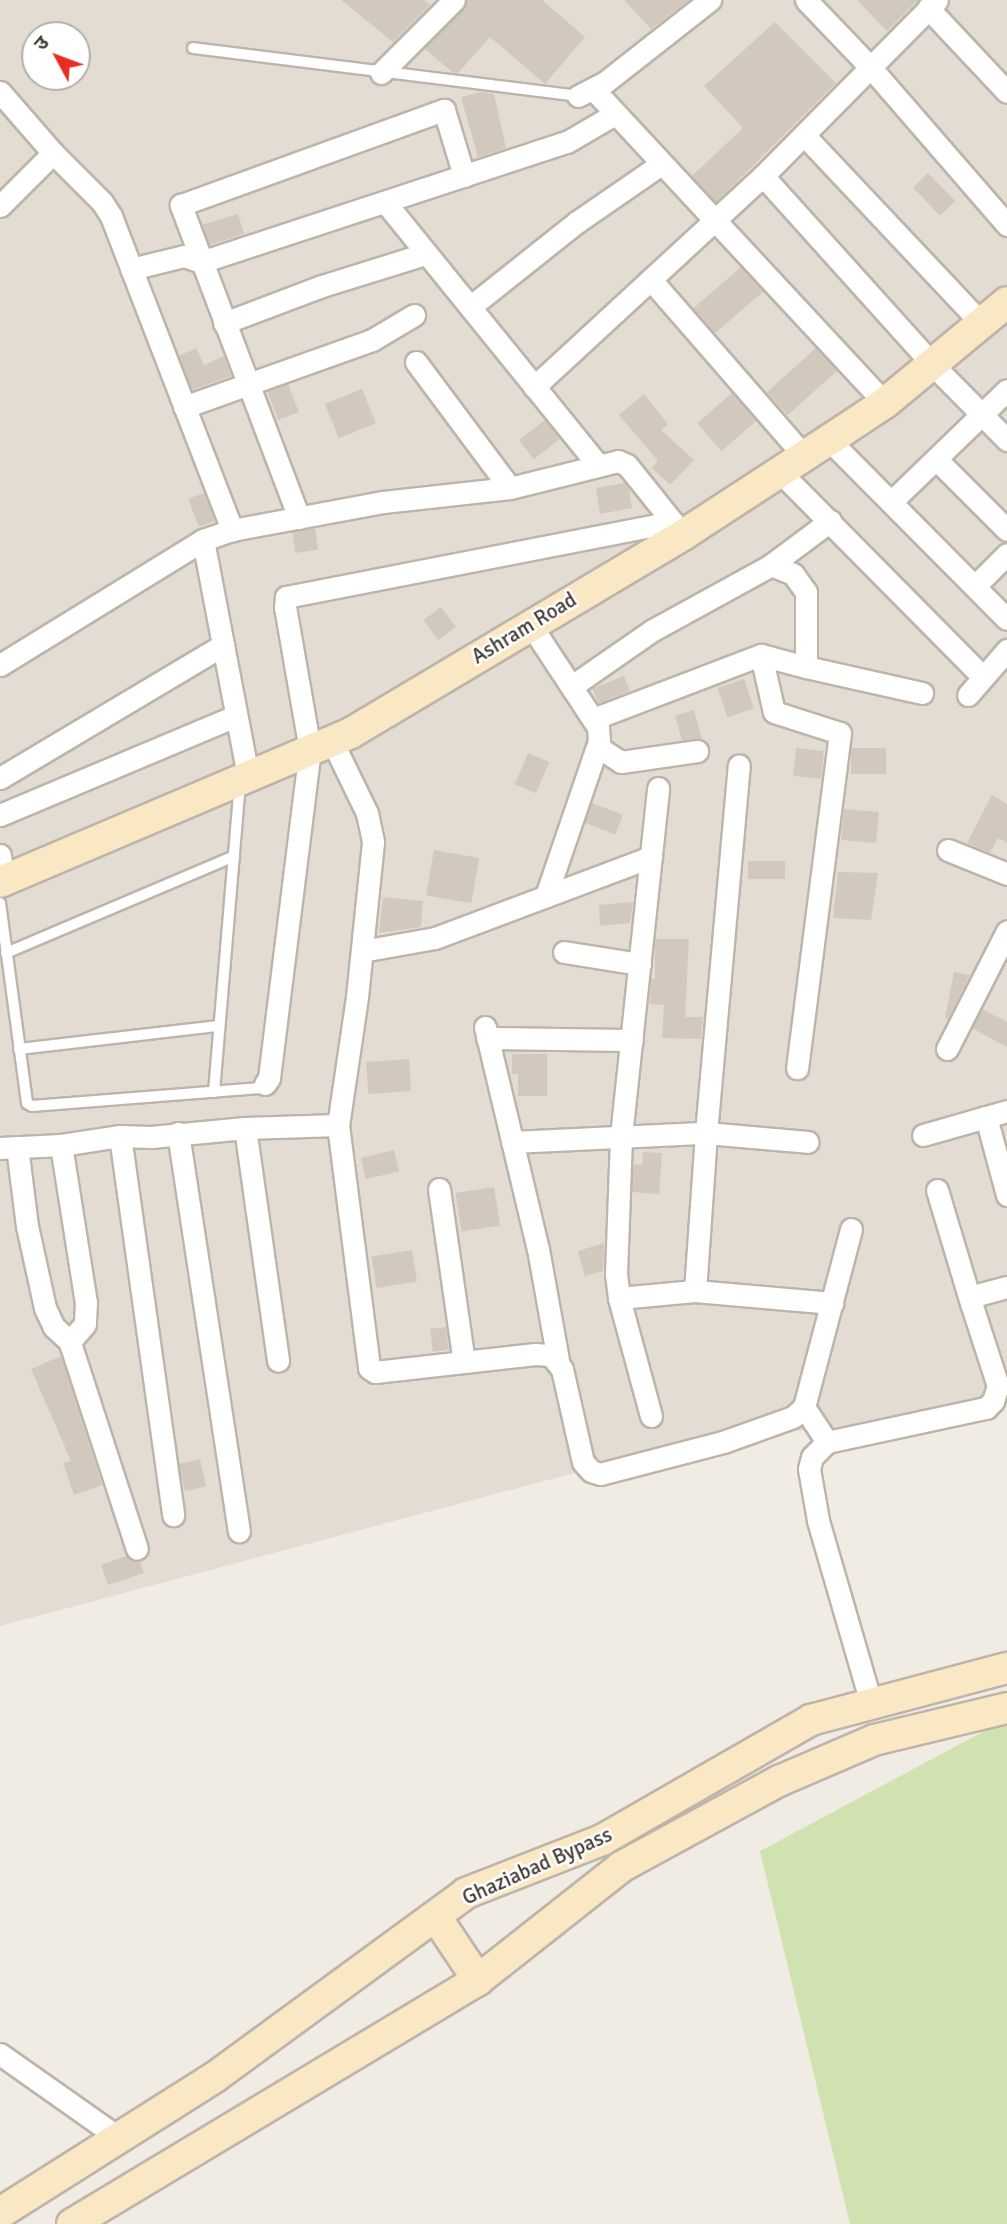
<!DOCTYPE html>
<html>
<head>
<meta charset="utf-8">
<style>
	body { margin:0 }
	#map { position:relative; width:1007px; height:2224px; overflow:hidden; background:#f0ebe3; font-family:Signika,"Noto Sans Devanagari",sans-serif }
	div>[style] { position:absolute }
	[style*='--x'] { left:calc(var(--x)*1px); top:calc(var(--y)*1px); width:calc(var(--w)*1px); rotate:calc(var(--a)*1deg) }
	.residential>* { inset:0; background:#e3dcd2 }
	.green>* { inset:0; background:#cfe2af }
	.building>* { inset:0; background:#d3c8bd; transform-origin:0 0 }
	.roads { filter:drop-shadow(2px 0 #bdb4aa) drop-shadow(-2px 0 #bdb4aa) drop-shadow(0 2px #bdb4aa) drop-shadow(0 -2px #bdb4aa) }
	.lane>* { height:10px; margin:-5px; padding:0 5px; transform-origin:5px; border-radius:5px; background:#fff }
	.street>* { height:21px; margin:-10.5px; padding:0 10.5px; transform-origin:10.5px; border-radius:10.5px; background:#fff }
	.secondary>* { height:30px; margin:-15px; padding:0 15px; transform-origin:15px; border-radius:15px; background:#fae7c4 }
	span { translate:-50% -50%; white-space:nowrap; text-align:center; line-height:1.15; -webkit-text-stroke:5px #fff; paint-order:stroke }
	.street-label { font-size:21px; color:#413b34 }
	.north { position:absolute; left:21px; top:21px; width:70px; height:70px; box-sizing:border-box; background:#fff; border:2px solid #b3b1ae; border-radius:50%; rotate:311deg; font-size:19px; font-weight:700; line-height:28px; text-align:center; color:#413b34 }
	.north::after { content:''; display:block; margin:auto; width:24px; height:32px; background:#e82d22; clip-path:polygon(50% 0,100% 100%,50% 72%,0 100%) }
</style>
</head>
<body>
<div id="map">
	<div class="residential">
		<i style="clip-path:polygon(evenodd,0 0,1007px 0,1007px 1407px,683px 1444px,0 1626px,0 0,35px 35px,77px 35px,77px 77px,35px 77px,35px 35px)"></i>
	</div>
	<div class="green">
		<i style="clip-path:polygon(1007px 1719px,1007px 2224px,850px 2224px,760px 1851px)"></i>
	</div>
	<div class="building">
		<i style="clip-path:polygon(341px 0,424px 0,430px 5px,393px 42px)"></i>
		<i style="clip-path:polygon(467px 0,542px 0,585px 37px,545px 84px,490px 37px,458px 73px,452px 72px,424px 48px,463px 9px)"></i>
		<i style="clip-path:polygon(624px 0,689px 0,651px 29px)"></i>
		<i style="clip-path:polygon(857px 0,918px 0,887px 31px)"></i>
		<i style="clip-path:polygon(775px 22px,836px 83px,716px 202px,692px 176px,743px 128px,704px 86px)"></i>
		<i style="clip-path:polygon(481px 92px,494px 94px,506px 148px,478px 157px,461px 97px)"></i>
		<i style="left:928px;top:173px;width:39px;height:21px;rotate:46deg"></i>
		<i style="left:238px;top:214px;width:21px;height:37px;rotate:73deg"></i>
		<i style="left:741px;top:267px;width:33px;height:63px;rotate:49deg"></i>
		<i style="clip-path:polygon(196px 348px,204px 365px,224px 356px,231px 376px,192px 390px,179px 356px)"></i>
		<i style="left:816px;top:348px;width:31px;height:66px;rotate:48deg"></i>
		<i style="left:288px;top:384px;width:30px;height:22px;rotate:69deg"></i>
		<i style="left:362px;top:389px;width:37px;height:40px;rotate:68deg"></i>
		<i style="left:732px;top:393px;width:37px;height:46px;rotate:49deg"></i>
		<i style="clip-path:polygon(644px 394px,668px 424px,661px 430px,694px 460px,670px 485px,652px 468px,658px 461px,619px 415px)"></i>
		<i style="left:545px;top:420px;width:24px;height:33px;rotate:52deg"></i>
		<i style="clip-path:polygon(625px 483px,629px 489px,632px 508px,600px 514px,596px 488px)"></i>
		<i style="left:204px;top:493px;width:30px;height:17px;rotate:69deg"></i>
		<i style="left:315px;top:528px;width:22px;height:23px;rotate:82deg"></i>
		<i style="left:441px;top:607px;width:25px;height:22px;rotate:53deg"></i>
		<i style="left:624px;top:676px;width:16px;height:34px;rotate:68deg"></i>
		<i style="left:744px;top:679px;width:31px;height:28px;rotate:71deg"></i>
		<i style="clip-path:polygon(694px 710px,702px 739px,682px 740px,675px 716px)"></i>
		<i style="left:796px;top:748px;width:28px;height:28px;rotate:6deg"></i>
		<i style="left:851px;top:748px;width:35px;height:26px"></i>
		<i style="left:528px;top:753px;width:23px;height:34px;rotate:23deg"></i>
		<i style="clip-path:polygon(992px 795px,1007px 804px,1007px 843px,998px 838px,990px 853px,967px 843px)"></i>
		<i style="left:592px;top:803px;width:33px;height:21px;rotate:21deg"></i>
		<i style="left:844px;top:809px;width:35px;height:31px;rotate:5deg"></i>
		<i style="left:434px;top:850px;width:46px;height:46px;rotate:10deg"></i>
		<i style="left:785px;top:861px;width:18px;height:37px;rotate:90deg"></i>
		<i style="clip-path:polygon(838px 872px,878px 873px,871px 920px,833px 918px)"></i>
		<i style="clip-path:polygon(383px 897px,423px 901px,421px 927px,379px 933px)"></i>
		<i style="clip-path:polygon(633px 902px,630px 923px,600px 926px,599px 905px)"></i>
		<i style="clip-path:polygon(655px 939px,689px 939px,685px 1017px,703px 1017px,701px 1039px,662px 1038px,664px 1005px,650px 1004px,651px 979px,655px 979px)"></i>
		<i style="clip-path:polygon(954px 972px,970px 975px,948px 1019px,945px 1018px)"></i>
		<i style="clip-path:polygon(982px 1009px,1007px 1022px,1007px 1047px,972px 1028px)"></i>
		<i style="clip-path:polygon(512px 1054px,547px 1054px,547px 1096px,518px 1096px,518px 1074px,512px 1074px)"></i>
		<i style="left:409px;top:1059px;width:32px;height:43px;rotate:86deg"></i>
		<i style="left:394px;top:1150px;width:22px;height:34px;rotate:77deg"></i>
		<i style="clip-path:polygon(643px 1152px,662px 1153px,659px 1194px,632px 1192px,633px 1164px,642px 1165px)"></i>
		<i style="left:494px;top:1187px;width:39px;height:39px;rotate:81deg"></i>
		<i style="clip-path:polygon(604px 1243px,603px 1271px,585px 1276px,578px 1251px)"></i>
		<i style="left:412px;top:1250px;width:32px;height:41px;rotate:81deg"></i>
		<i style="left:446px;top:1327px;width:23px;height:16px;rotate:83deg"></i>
		<i style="clip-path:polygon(61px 1356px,102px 1485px,74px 1495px,63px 1463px,71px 1461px,31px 1369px)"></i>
		<i style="left:200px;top:1459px;width:28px;height:22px;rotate:77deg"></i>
		<i style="clip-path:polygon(126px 1556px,140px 1562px,144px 1573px,108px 1585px,101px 1565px)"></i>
	</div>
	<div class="roads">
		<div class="lane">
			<i style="--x:193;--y:48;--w:388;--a:7.1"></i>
			<i style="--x:0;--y:903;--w:202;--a:82.3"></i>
			<i style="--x:27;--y:1103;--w:6;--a:31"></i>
			<i style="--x:32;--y:1106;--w:229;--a:-4.5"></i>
			<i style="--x:260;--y:1088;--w:6;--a:-39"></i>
			<i style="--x:6;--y:953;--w:248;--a:-23"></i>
			<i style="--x:19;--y:1049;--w:201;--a:-6.6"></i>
			<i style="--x:214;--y:1092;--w:309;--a:-85.2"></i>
		</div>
		<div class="street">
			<i style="--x:806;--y:0;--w:94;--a:46.3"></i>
			<i style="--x:871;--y:68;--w:208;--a:49.1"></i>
			<i style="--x:928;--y:8;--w:115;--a:46.8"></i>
			<i style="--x:381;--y:73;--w:103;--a:-45"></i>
			<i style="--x:594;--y:90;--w:427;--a:47.1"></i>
			<i style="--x:0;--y:92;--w:81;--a:49"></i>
			<i style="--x:53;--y:153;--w:69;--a:45"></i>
			<i style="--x:102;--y:202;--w:17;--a:57"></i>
			<i style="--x:111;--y:216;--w:337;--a:68.9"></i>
			<i style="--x:232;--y:530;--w:154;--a:-10.5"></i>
			<i style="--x:383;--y:502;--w:128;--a:-6.3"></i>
			<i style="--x:510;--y:488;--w:111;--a:-14"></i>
			<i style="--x:618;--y:461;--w:10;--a:24"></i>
			<i style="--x:627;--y:465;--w:90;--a:51.3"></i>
			<i style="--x:578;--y:96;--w:29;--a:-27"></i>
			<i style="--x:604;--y:83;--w:135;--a:-38.1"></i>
			<i style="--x:804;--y:135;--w:258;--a:46.7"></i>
			<i style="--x:763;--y:176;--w:253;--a:48"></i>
			<i style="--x:932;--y:364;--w:107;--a:45.4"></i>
			<i style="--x:385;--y:202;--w:338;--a:51"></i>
			<i style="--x:0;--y:206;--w:75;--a:-45"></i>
			<i style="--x:131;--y:269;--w:55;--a:-13.8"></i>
			<i style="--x:184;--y:256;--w:18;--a:19"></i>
			<i style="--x:201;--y:262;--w:385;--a:-18.2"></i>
			<i style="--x:567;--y:142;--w:56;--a:-30.3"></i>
			<i style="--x:652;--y:281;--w:230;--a:49"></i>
			<i style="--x:470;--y:307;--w:137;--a:-38.5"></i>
			<i style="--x:577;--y:222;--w:102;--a:-34.6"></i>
			<i style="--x:224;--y:323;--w:105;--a:-20.7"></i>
			<i style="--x:322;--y:286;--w:108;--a:-17.3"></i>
			<i style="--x:416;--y:362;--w:157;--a:53.3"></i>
			<i style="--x:534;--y:387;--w:311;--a:-42.7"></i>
			<i style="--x:763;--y:176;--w:247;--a:-45.3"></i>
			<i style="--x:184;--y:407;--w:200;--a:-19.6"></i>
			<i style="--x:372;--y:340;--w:49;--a:-30.8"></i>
			<i style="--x:829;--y:440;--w:252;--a:45.2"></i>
			<i style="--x:936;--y:459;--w:100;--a:45"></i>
			<i style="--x:779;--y:471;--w:290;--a:45.3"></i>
			<i style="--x:891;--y:502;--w:161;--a:-44"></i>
			<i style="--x:299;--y:518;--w:335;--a:-110.7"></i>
			<i style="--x:181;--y:205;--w:280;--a:-19.9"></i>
			<i style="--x:444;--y:110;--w:69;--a:73.1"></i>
			<i style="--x:203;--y:540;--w:240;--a:79.2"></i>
			<i style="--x:771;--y:565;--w:74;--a:-36.7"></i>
			<i style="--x:975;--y:586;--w:45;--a:-45"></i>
			<i style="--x:530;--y:624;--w:123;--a:56.6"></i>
			<i style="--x:598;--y:727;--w:14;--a:86"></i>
			<i style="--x:599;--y:741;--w:164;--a:108.9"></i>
			<i style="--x:761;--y:655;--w:58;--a:77.2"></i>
			<i style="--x:774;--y:712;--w:69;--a:17.7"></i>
			<i style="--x:840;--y:733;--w:338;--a:97.3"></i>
			<i style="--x:0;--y:665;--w:238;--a:-31.6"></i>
			<i style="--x:203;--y:540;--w:31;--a:-19"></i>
			<i style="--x:572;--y:686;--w:98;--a:-34.7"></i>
			<i style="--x:653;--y:630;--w:135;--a:-28.8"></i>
			<i style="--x:771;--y:565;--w:24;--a:22"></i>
			<i style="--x:793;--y:574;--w:22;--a:54"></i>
			<i style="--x:806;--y:592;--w:75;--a:90"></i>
			<i style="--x:806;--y:667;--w:119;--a:12.6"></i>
			<i style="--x:968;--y:695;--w:60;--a:-49.1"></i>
			<i style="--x:593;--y:719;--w:180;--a:-20.9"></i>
			<i style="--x:761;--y:655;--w:47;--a:14.9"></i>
			<i style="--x:332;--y:741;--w:80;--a:64.1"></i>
			<i style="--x:367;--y:813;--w:30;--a:78"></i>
			<i style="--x:373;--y:842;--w:156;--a:95.9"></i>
			<i style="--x:357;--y:997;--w:129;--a:98.4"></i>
			<i style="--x:338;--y:1125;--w:245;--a:82.7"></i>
			<i style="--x:369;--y:1368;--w:7;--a:34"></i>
			<i style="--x:375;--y:1372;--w:161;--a:-6.4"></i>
			<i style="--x:535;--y:1354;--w:16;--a:4"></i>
			<i style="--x:551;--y:1355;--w:18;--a:52"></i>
			<i style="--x:562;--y:1369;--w:95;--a:77.3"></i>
			<i style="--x:583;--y:1462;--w:12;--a:48"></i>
			<i style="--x:591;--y:1471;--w:9;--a:18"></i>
			<i style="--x:600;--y:1474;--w:127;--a:-14.6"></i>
			<i style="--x:723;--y:1442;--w:74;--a:-19.7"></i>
			<i style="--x:793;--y:1417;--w:15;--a:-42"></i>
			<i style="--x:804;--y:1407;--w:184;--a:-75.2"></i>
			<i style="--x:598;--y:747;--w:27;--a:33"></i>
			<i style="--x:621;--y:762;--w:77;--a:-8.2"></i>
			<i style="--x:0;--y:778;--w:260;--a:-30.8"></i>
			<i style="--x:0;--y:815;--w:256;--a:-22.8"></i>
			<i style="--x:948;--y:850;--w:64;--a:22.1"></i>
			<i style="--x:0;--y:855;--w:26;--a:83"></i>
			<i style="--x:362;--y:951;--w:74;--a:-10.1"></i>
			<i style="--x:435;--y:938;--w:231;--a:-20.6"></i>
			<i style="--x:564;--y:952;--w:77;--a:9"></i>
			<i style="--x:485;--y:1027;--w:228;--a:76.6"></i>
			<i style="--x:538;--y:1249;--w:113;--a:79.8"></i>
			<i style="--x:487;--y:1038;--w:145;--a:0.8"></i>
			<i style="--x:947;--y:1049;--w:132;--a:-63"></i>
			<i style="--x:265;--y:1084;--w:7;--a:-56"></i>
			<i style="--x:269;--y:1078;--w:331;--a:-82.9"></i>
			<i style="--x:310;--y:750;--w:145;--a:-99.9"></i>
			<i style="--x:285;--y:607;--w:10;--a:-84"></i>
			<i style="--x:286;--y:597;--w:394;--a:-11"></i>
			<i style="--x:1007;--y:1111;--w:22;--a:164"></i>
			<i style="--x:986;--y:1117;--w:81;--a:74.9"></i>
			<i style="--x:245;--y:1128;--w:235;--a:81.9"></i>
			<i style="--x:178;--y:1133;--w:403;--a:81.3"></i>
			<i style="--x:923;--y:1135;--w:66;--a:-15.9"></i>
			<i style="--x:120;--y:1136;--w:383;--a:82"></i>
			<i style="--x:512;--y:1142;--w:194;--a:-2.7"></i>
			<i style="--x:706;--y:1133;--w:102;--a:5"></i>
			<i style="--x:61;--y:1145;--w:159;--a:81"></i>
			<i style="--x:86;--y:1302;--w:22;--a:93"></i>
			<i style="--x:85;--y:1324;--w:21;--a:131"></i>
			<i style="--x:71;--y:1340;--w:6;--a:90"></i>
			<i style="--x:71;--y:1346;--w:213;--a:72"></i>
			<i style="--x:17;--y:1147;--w:80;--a:82.8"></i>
			<i style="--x:27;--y:1226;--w:84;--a:77.6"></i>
			<i style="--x:45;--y:1308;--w:21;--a:65"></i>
			<i style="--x:54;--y:1327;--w:23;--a:43"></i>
			<i style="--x:0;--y:1148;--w:61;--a:-2.8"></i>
			<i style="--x:61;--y:1145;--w:60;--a:-8.7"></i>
			<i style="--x:120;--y:1136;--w:31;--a:2"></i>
			<i style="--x:151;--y:1137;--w:94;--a:-5.5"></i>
			<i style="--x:245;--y:1128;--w:93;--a:-1.8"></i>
			<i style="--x:439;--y:1189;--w:175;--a:81.8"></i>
			<i style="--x:937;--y:1190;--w:118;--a:73.3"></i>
			<i style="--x:695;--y:1291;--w:158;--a:-86"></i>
			<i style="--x:706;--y:1133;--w:369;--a:-84.9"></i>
			<i style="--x:619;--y:1298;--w:76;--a:-5.3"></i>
			<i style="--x:695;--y:1291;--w:138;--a:5"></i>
			<i style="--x:804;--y:1407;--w:42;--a:56.7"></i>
			<i style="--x:651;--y:1416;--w:122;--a:-105.2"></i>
			<i style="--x:619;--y:1298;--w:24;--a:-97"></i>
			<i style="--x:616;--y:1274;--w:138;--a:-87.9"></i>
			<i style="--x:621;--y:1136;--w:350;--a:-83.9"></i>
			<i style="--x:871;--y:1703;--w:191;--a:-106.2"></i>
			<i style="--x:818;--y:1520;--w:52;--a:-100"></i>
			<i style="--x:809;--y:1469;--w:12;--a:-76"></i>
			<i style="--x:812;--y:1457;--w:21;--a:-45"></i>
			<i style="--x:827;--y:1442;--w:163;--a:-12.1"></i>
			<i style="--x:986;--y:1408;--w:10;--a:-45"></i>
			<i style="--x:993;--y:1401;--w:16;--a:-72"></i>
			<i style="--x:998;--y:1386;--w:87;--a:-108"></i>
			<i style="--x:971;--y:1303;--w:10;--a:-53"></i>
			<i style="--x:977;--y:1295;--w:31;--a:-15"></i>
			<i style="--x:0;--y:2054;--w:146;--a:35.2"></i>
		</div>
		<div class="secondary">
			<i style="--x:0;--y:882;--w:381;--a:-23"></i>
			<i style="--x:351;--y:733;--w:387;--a:-30.8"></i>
			<i style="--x:683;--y:535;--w:174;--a:-33.1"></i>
			<i style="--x:829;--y:440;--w:67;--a:-33.5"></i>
			<i style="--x:885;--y:403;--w:158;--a:-39.6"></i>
			<i style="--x:436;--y:1917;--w:76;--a:56.3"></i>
			<i style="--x:0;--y:2213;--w:254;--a:-32.3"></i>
			<i style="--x:215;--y:2077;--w:311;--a:-36.2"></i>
			<i style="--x:466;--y:1893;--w:146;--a:-21.3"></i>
			<i style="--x:602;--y:1840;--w:241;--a:-29.9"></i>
			<i style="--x:811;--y:1720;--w:203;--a:-14.9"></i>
			<i style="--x:72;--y:2224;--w:474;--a:-31"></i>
			<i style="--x:478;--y:1980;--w:182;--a:-38.3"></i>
			<i style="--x:621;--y:1867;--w:180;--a:-28.6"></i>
			<i style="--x:779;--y:1781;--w:103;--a:-23.3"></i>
			<i style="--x:874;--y:1740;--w:137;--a:-13.5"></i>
		</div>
	</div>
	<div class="street-label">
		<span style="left:524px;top:628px;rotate:-31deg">Ashram Road</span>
		<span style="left:537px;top:1866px;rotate:-24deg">Ghaziabad Bypass</span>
	</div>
	<div class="north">उ</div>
</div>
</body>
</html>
